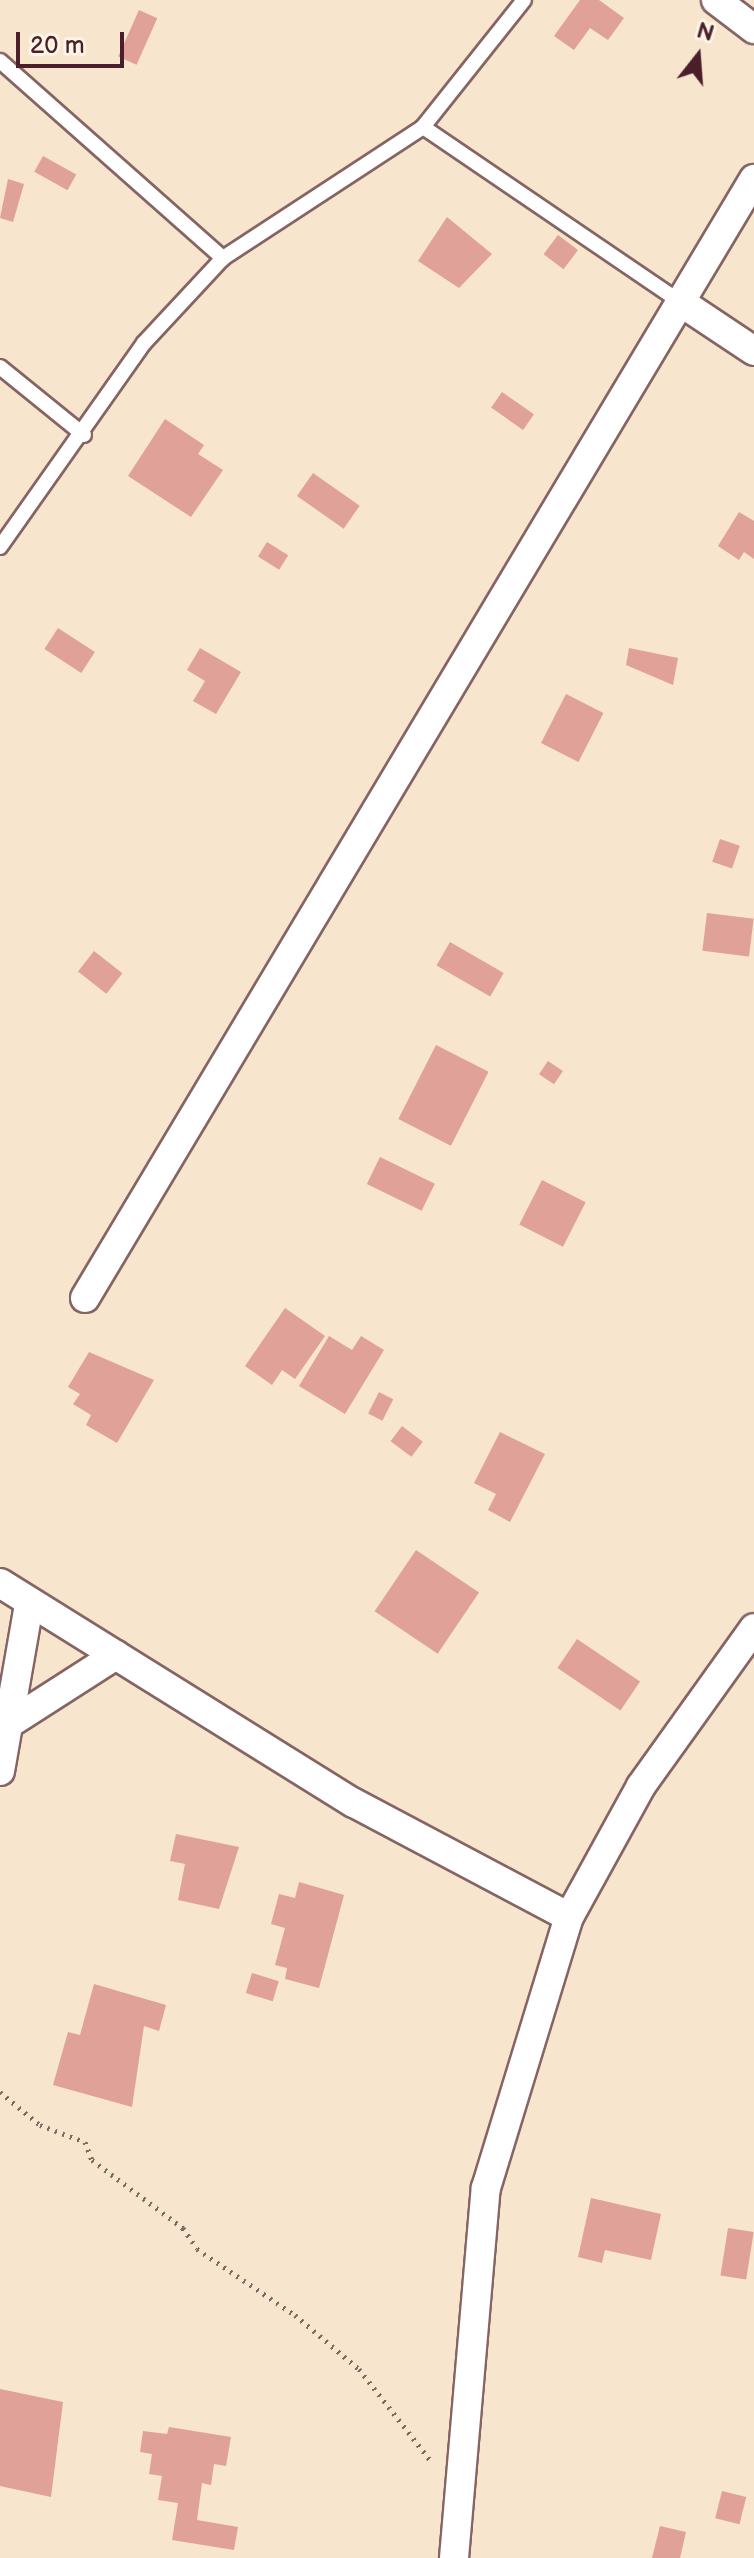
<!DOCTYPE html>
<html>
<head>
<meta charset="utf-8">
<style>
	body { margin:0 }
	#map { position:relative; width:754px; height:2558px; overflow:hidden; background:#f7e5cd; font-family:"Balsamiq Sans",sans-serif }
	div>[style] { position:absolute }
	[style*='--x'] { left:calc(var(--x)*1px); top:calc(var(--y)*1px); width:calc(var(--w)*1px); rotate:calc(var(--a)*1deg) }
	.building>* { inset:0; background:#e0a198; transform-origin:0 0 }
	.path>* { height:5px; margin-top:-2.5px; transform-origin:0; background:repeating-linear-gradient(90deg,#876464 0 2px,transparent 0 8px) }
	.roads { filter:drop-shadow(2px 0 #876464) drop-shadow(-2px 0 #876464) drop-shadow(0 2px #876464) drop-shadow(0 -2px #876464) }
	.lane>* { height:14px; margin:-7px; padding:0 7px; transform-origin:7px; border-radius:7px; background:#fff }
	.street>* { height:28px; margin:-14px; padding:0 14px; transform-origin:14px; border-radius:14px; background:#fff }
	span { translate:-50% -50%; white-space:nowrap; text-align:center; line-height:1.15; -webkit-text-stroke:7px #fcf5e5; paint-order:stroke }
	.north { position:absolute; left:658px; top:16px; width:80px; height:80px; -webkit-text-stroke:6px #fcf5e5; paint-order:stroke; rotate:17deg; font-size:22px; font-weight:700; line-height:32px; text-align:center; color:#4a1f2b }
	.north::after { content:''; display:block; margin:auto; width:28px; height:36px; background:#4a1f2b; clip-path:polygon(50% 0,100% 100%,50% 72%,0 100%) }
	.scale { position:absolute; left:16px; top:32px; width:108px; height:36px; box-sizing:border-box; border:4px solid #4a1f2b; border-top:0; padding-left:10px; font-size:24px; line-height:28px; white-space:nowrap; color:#4a1f2b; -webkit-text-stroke:6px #fcf5e5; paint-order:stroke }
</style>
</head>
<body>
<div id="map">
	<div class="building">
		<i style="clip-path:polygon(580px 0,599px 0,624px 18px,608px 40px,590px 28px,574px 50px,554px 36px)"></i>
		<i style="left:139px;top:10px;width:20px;height:51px;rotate:24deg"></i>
		<i style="left:43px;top:156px;width:38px;height:18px;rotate:29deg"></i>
		<i style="clip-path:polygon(8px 179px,24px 184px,13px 222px,0 218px)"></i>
		<i style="clip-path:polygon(447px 217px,492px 254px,459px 288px,418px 261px)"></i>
		<i style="left:558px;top:235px;width:25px;height:24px;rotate:37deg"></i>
		<i style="left:502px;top:392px;width:39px;height:19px;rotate:35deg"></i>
		<i style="clip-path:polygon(165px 419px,204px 445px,198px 454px,223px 470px,191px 517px,128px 476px)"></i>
		<i style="left:313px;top:473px;width:57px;height:28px;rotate:35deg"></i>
		<i style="clip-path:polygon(739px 512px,754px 521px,754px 559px,744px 552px,739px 560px,718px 546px)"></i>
		<i style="left:267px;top:542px;width:25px;height:17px;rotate:32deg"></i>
		<i style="left:58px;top:628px;width:44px;height:25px;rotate:33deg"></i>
		<i style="clip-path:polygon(200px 648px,241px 672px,216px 714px,193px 701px,205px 681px,187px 670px)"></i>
		<i style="clip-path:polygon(629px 648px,678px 658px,673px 685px,626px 665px)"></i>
		<i style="left:566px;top:694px;width:42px;height:55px;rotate:27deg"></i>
		<i style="left:720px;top:839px;width:21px;height:24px;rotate:19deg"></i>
		<i style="left:707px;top:913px;width:47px;height:38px;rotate:7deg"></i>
		<i style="left:450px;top:942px;width:62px;height:27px;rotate:30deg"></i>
		<i style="left:94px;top:951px;width:36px;height:26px;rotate:38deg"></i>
		<i style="left:436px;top:1045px;width:59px;height:83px;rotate:27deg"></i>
		<i style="left:548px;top:1061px;width:18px;height:16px;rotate:34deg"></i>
		<i style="left:380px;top:1157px;width:61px;height:30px;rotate:26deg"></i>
		<i style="left:542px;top:1180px;width:49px;height:50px;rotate:27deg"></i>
		<i style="clip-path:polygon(285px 1308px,325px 1336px,295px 1379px,282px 1370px,272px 1385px,245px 1366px)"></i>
		<i style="clip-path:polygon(329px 1336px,352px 1350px,361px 1336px,384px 1350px,345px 1414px,299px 1386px)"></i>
		<i style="clip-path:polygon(89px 1352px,154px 1380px,117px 1443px,86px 1425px,91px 1415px,73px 1404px,80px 1394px,68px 1387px)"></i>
		<i style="left:379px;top:1392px;width:16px;height:24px;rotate:27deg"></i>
		<i style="left:402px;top:1426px;width:26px;height:19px;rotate:37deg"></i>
		<i style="clip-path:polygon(500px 1432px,545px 1454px,510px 1522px,488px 1510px,496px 1494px,474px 1483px)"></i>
		<i style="left:416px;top:1550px;width:76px;height:74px;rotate:34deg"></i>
		<i style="left:577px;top:1639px;width:76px;height:35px;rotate:34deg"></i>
		<i style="clip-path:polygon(176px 1834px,239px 1847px,219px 1909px,178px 1900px,185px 1864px,170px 1861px)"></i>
		<i style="clip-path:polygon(299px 1882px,344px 1895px,319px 1988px,285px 1979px,287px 1968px,275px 1965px,285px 1928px,271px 1924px,279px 1894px,295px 1898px)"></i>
		<i style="left:252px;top:1973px;width:28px;height:21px;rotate:17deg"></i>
		<i style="clip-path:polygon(94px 1984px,166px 2005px,159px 2031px,144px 2026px,132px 2107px,53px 2085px,68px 2032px,80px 2035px)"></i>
		<i style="clip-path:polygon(591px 2198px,661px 2214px,651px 2260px,605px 2250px,602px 2263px,578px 2257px)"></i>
		<i style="left:728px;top:2228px;width:26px;height:48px;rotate:9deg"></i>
		<i style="clip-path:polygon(0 2389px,63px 2402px,51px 2497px,0 2486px)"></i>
		<i style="clip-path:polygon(169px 2427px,231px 2437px,226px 2466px,214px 2464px,211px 2485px,202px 2483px,197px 2520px,238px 2527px,234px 2550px,172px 2540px,178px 2503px,158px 2500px,162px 2476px,149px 2474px,152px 2454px,140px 2452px,143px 2431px,167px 2434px)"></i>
		<i style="left:722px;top:2491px;width:25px;height:28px;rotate:14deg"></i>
		<i style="clip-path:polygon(660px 2526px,686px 2532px,680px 2558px,652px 2558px)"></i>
	</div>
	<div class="path">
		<i style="--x:0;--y:2092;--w:52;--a:39.5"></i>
		<i style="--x:40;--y:2125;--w:48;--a:20.7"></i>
		<i style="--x:85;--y:2142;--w:19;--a:69"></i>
		<i style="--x:92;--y:2160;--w:114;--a:36.8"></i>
		<i style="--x:183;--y:2228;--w:25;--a:56"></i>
		<i style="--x:197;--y:2249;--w:118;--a:34"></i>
		<i style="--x:295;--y:2315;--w:84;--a:40.2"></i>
		<i style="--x:359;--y:2369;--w:115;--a:52"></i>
	</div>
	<div class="roads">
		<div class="lane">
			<i style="--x:0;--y:61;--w:298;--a:41.5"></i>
			<i style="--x:423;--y:127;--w:310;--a:34.2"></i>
			<i style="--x:0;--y:367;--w:108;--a:39"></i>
			<i style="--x:0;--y:547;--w:250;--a:-54.8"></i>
			<i style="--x:144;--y:343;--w:116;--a:-47.1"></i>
			<i style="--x:223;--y:258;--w:239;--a:-33.2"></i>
			<i style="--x:423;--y:127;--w:162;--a:-51.5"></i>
		</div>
		<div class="street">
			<i style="--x:716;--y:0;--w:48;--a:37.3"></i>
			<i style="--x:679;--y:301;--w:90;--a:33.7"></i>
			<i style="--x:85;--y:1298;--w:1304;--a:-59.13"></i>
			<i style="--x:0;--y:1583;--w:417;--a:31.9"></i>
			<i style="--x:354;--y:1803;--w:243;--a:27.9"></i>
			<i style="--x:10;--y:1723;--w:126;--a:-32.7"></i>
			<i style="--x:0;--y:1771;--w:169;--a:-80.1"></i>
			<i style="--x:454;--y:2558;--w:371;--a:-85.1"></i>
			<i style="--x:486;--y:2188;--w:283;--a:-73"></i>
			<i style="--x:569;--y:1917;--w:149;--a:-61.2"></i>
			<i style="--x:641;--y:1786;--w:194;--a:-54.4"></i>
		</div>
	</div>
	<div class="north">N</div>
	<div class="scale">20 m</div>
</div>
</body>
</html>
